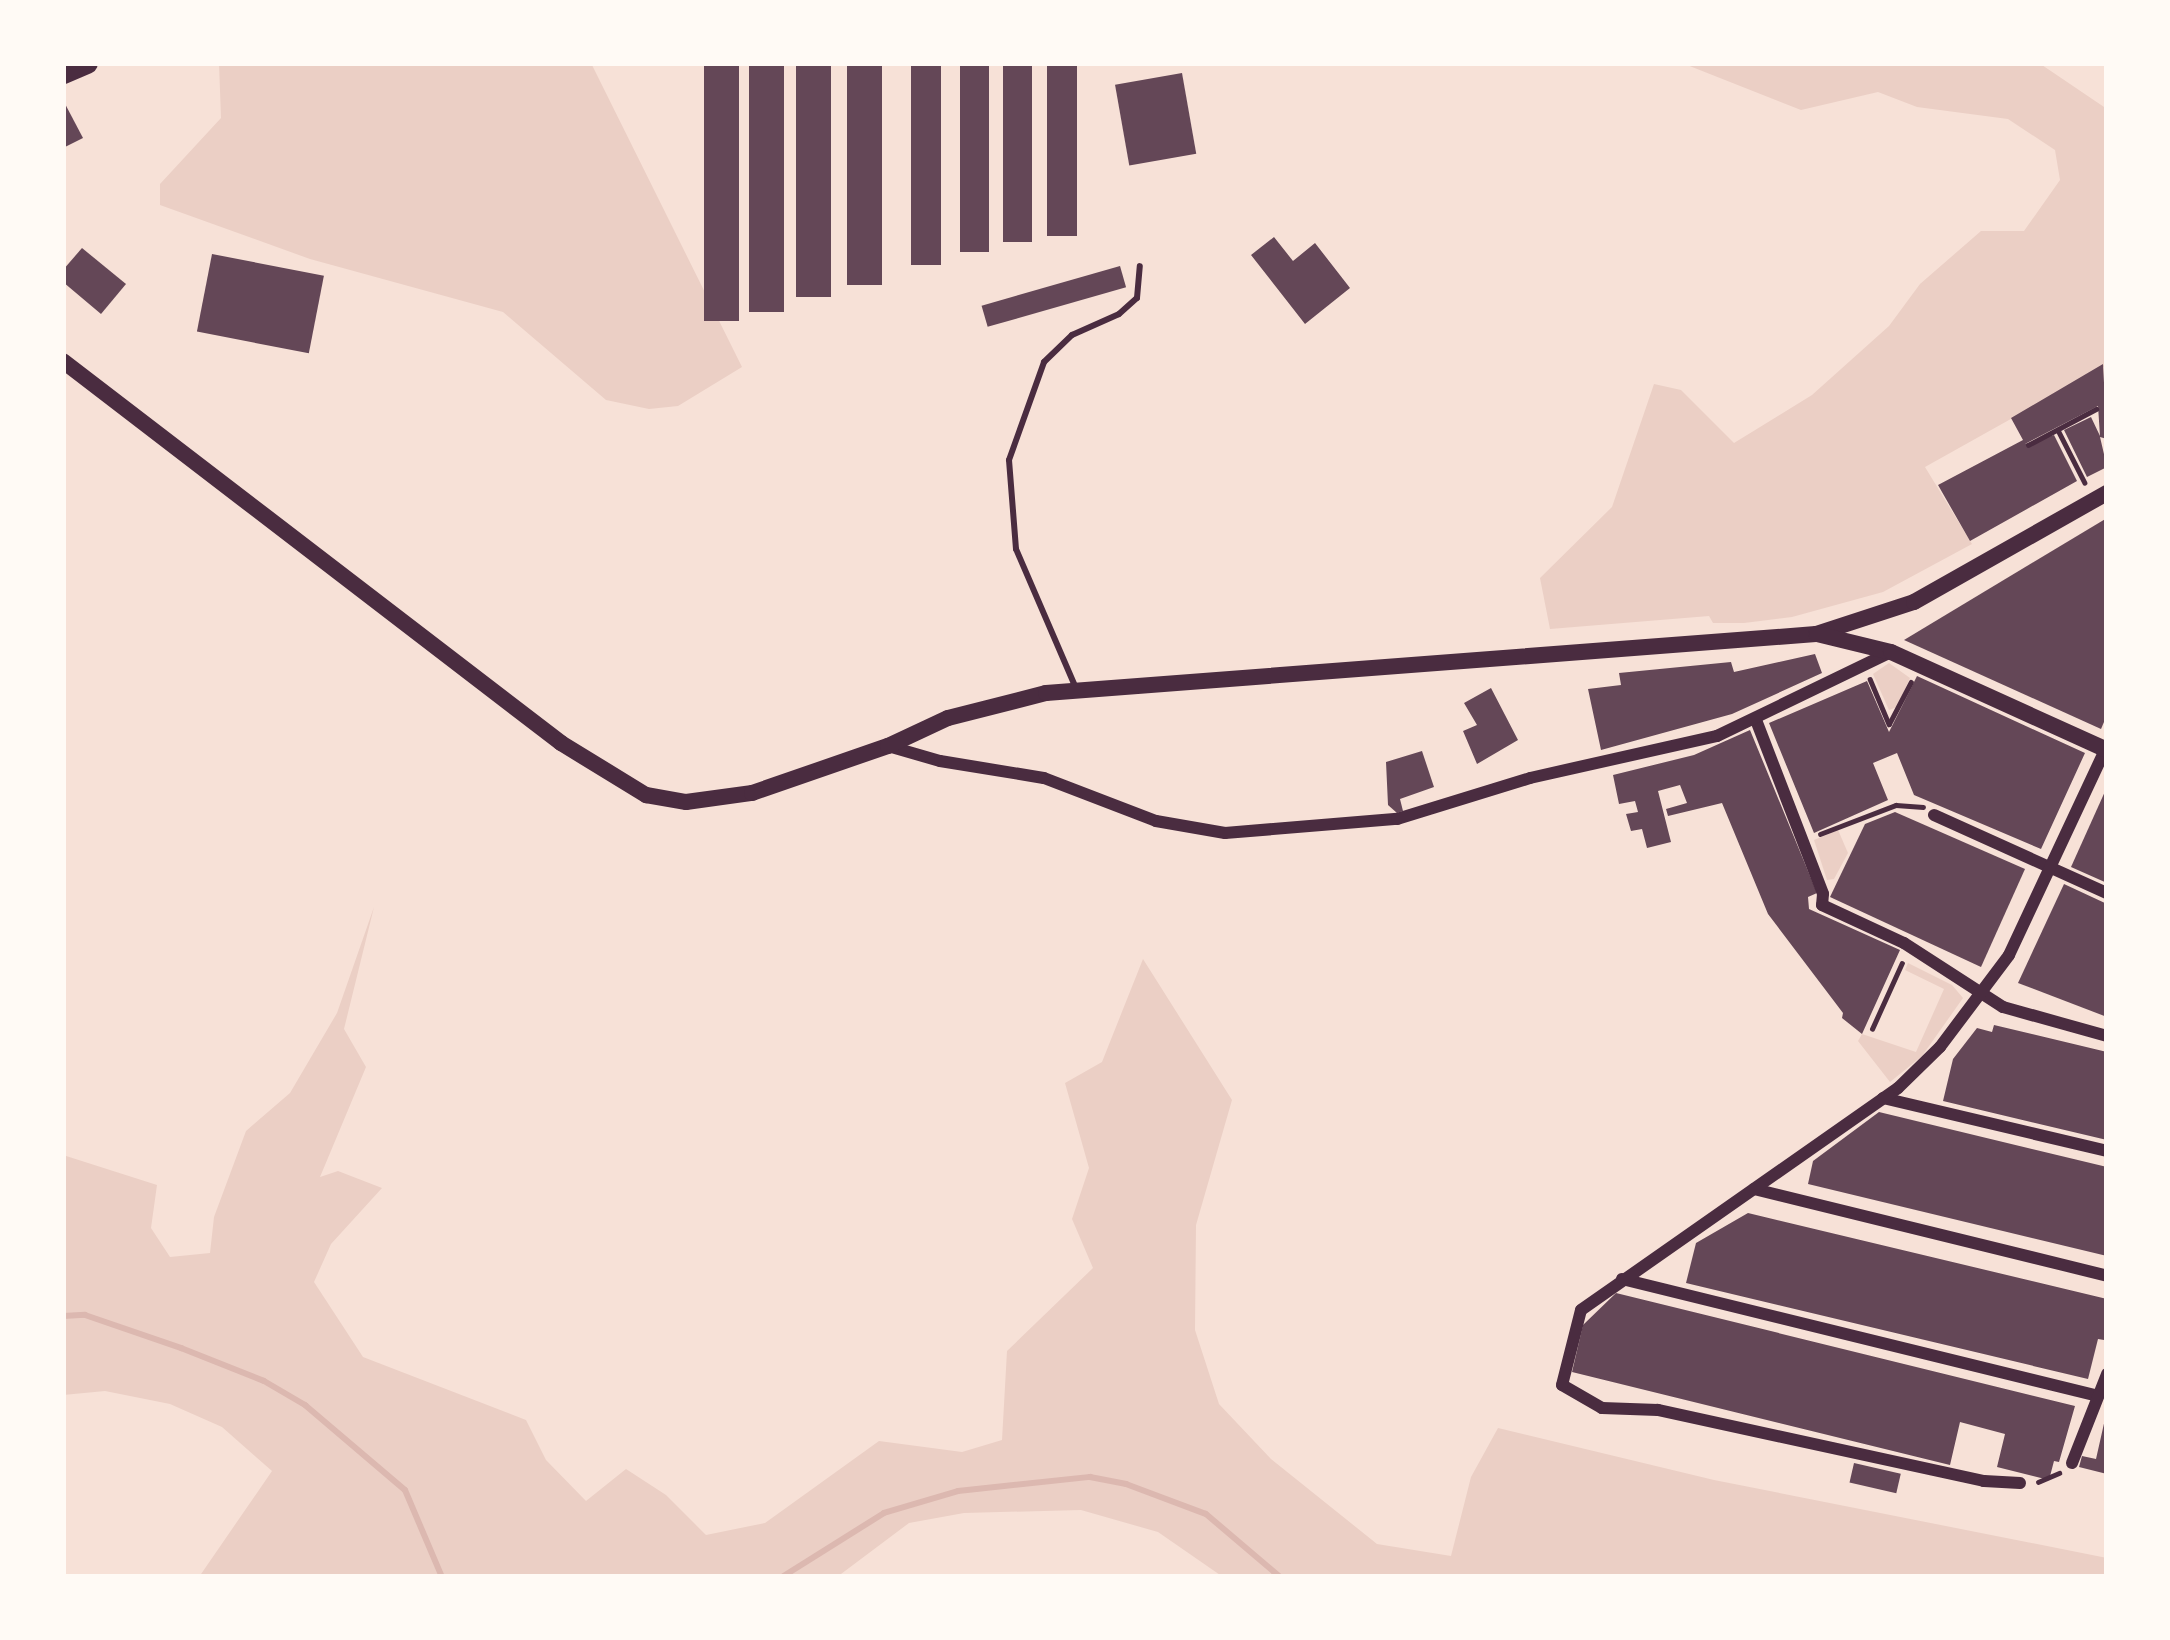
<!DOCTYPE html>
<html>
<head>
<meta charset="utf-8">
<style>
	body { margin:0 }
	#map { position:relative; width:2170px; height:1640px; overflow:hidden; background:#f7e1d7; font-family:Overpass,sans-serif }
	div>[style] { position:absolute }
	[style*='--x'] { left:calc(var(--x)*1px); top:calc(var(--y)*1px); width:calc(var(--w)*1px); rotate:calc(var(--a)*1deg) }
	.green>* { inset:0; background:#ebcfc5 }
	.stream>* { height:6px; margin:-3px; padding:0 3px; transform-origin:3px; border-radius:3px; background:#dcb8b0 }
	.building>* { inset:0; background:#644757; transform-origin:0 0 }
	.path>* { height:4.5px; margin:-2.25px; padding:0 2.25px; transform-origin:2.25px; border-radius:2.25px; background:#4a2c40 }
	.service>* { height:6px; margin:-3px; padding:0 3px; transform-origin:3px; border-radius:3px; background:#4a2c40 }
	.minor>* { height:12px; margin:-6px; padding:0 6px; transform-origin:6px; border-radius:6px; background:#4a2c40 }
	.tertiary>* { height:16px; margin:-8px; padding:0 8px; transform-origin:8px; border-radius:8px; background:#4a2c40 }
	.trunk>* { height:21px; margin:-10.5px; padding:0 10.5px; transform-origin:10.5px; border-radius:10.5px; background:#4a2c40 }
	span { translate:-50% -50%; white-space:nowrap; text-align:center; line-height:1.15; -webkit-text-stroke:9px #fffaf5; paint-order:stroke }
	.frame { position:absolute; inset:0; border:66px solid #fffaf5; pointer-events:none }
</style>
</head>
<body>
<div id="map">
	<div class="green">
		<i style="clip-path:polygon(219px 63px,591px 63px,742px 367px,678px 406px,649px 409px,606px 400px,503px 312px,310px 259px,160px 205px,160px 184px,221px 118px)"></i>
		<i style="clip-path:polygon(1682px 63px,2039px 63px,2107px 109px,2107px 365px,1925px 467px,1972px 544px,1883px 592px,1792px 617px,1744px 623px,1713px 623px,1709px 616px,1550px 629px,1540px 578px,1612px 507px,1654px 384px,1681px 390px,1734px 443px,1812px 395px,1889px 326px,1920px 284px,1981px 231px,2024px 231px,2060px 180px,2055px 150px,2008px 119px,1917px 107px,1878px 92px,1801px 110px)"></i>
		<i style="clip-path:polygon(1889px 663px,1910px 678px,1897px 707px,1889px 710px,1873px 674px)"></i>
		<i style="clip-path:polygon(1838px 830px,1848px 853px,1834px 879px,1827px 880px,1814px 840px)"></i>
		<i style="clip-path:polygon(374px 907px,344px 1029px,366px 1067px,320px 1177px,338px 1171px,382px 1188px,331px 1244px,314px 1282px,363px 1357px,526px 1420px,546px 1460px,586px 1501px,626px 1469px,666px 1495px,706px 1535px,765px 1523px,879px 1441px,962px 1452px,1002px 1440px,1007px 1351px,1093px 1268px,1072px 1219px,1089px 1168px,1065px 1083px,1102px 1062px,1143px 959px,1232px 1100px,1196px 1225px,1195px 1330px,1219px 1404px,1271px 1459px,1377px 1544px,1451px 1556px,1471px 1477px,1498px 1428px,1714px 1480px,2107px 1558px,2107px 1577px,1223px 1577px,1158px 1532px,1081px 1510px,964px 1513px,909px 1523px,837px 1577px,199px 1577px,272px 1471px,222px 1427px,170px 1404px,105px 1391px,63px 1395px,63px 1155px,157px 1185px,151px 1228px,170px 1257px,210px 1253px,214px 1217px,246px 1131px,290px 1093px,337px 1013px)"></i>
		<i style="clip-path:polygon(1908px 963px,1952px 985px,1963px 998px,1922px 1056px,1890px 1082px,1858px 1041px,1862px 1034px,1916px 1052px,1944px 989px,1905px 970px)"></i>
	</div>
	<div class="stream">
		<i style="--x:63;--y:1316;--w:22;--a:-3"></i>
		<i style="--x:85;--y:1315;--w:102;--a:19"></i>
		<i style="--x:181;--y:1348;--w:89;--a:21.7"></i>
		<i style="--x:264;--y:1381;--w:48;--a:30.3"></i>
		<i style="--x:305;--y:1405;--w:131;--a:40.4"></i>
		<i style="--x:405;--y:1490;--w:95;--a:67"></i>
		<i style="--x:782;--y:1577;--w:120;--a:-32.1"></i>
		<i style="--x:884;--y:1513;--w:77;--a:-16.6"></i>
		<i style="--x:958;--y:1491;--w:133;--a:-6.1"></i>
		<i style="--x:1090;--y:1477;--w:37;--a:11"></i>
		<i style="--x:1126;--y:1484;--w:85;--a:20.6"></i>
		<i style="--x:1206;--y:1514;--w:97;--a:40.4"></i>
	</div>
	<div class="building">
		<i style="left:704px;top:63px;width:35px;height:258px"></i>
		<i style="left:749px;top:63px;width:35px;height:249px"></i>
		<i style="left:796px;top:63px;width:35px;height:234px"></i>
		<i style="left:847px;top:63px;width:35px;height:222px"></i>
		<i style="left:911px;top:63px;width:30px;height:202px"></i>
		<i style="left:960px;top:63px;width:29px;height:189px"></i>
		<i style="left:1003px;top:63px;width:29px;height:179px"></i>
		<i style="left:1047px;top:63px;width:30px;height:173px"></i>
		<i style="left:1182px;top:73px;width:82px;height:68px;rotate:80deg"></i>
		<i style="clip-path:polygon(63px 100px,83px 138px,63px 148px)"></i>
		<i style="clip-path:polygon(1274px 237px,1293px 261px,1315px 243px,1350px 288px,1305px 324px,1251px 255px)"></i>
		<i style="clip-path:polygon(82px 248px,126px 284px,101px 314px,63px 282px,63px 270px)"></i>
		<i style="left:212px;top:254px;width:114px;height:79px;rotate:11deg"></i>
		<i style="left:1120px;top:266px;width:22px;height:144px;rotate:74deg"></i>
		<i style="clip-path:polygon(2103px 364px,2107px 439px,2100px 437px,2107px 467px,2087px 477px,2064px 430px,2091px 417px,2100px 436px,2098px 406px,2025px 444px,2054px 435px,2077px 481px,1970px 541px,1938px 485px,2023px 440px,2011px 418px)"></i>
		<i style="clip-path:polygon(2107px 518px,2107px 715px,2101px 729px,1904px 640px)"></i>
		<i style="clip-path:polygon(1815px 654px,1822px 673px,1732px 714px,1601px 750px,1588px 689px,1621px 685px,1619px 673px,1731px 662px,1734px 672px)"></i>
		<i style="clip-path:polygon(1917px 676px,2085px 753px,2041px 849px,1914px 795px,1897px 753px,1873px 763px,1888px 800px,1814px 833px,1769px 723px,1867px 681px,1889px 732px)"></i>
		<i style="clip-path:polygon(1491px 688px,1518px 740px,1477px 764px,1463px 731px,1477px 725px,1464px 703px)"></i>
		<i style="clip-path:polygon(1750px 730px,1817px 893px,1808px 897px,1809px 909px,1900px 950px,1862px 1034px,1842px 1018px,1843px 1013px,1768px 914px,1722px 803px,1668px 816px,1666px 809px,1687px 803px,1680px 785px,1658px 791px,1671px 842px,1647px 848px,1642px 829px,1631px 831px,1626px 814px,1638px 812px,1635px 801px,1619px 804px,1613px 775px,1694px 755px)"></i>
		<i style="clip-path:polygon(1422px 751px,1434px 787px,1400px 799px,1403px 811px,1397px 813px,1388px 805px,1386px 762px)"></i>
		<i style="clip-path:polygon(2107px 787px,2107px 883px,2071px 867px)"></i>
		<i style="clip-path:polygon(1895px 812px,2025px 869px,1981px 967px,1830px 897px,1865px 824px)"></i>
		<i style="clip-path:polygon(2064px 884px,2107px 904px,2107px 1017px,2018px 983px)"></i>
		<i style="clip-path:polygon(1994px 1025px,2107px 1052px,2107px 1140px,1943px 1101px,1953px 1059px,1977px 1028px,1992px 1032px)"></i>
		<i style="clip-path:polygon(1879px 1112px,2107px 1167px,2107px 1256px,1808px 1184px,1813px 1161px)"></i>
		<i style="clip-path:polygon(1748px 1213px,2107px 1299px,2104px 1340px,2098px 1339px,2088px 1379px,1686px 1283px,1696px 1243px)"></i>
		<i style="clip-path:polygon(1616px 1293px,2075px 1406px,2059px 1462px,2054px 1461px,2049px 1480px,1997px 1467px,2005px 1434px,1960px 1422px,1950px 1465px,1572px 1372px,1583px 1325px)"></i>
		<i style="clip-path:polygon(2105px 1419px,2107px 1474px,2079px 1467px,2082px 1456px,2096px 1459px)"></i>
		<i style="left:1854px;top:1463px;width:48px;height:20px;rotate:13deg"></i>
	</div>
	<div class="path">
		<i style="--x:2058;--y:430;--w:59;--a:63"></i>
		<i style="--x:2028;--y:445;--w:77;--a:-27.9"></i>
		<i style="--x:1870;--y:679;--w:49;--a:67.1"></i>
		<i style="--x:1889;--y:724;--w:47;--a:-62.4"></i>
		<i style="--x:1820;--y:834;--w:81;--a:-20.9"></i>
		<i style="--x:1896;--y:805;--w:27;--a:4"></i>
		<i style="--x:1872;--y:1029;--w:72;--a:-65.6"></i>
		<i style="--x:2038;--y:1482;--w:23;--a:-23"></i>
	</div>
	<div class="service">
		<i style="--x:1075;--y:686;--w:149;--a:-113.3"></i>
		<i style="--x:1016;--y:549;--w:89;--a:-94.5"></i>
		<i style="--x:1009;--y:460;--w:104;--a:-70.3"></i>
		<i style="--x:1044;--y:362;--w:39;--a:-44"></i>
		<i style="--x:1072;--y:335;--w:51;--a:-24.1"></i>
		<i style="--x:1119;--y:314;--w:24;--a:-42"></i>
		<i style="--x:1137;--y:298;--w:32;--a:-85"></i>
	</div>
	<div class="minor">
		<i style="--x:1756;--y:720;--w:186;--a:68.9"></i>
		<i style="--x:1823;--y:894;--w:11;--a:95"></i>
		<i style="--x:1822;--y:905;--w:90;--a:24.9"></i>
		<i style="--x:1904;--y:943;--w:118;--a:32.9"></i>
		<i style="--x:2003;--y:1007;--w:108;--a:15.6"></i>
		<i style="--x:888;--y:746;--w:54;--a:16.1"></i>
		<i style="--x:940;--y:761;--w:105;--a:9.3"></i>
		<i style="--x:1044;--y:778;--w:120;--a:21"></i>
		<i style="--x:1156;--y:821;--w:70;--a:9.9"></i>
		<i style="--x:1225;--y:833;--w:173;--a:-4.7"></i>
		<i style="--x:1397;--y:819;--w:139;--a:-17.1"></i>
		<i style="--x:1530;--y:778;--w:192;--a:-12.7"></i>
		<i style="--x:1717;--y:736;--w:193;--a:-25.8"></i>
		<i style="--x:1934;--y:815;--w:190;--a:24.3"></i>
		<i style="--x:1883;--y:1098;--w:230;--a:13.3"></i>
		<i style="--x:1754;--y:1189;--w:364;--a:13.8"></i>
		<i style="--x:1622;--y:1279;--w:489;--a:13.8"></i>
		<i style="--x:2072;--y:1463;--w:96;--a:-68.5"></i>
		<i style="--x:2020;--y:1483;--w:36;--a:-177"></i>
		<i style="--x:1984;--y:1481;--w:334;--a:-167.7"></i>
		<i style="--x:1658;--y:1410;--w:56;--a:-178"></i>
		<i style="--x:1602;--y:1408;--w:46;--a:-150.1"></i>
		<i style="--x:1562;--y:1385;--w:77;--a:-75.8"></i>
		<i style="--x:1581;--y:1310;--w:387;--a:-35"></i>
		<i style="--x:1898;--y:1088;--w:59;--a:-44.3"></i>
		<i style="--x:1940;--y:1047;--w:115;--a:-53.1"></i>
		<i style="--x:2009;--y:955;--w:231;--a:-64.9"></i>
	</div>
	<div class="tertiary">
		<i style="--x:63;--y:361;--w:628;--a:37.49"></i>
		<i style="--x:561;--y:743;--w:100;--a:31.5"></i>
		<i style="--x:646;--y:795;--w:41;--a:9.9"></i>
		<i style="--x:686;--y:802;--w:67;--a:-7.8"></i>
		<i style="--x:752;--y:793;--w:144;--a:-19.1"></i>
		<i style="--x:888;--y:746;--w:66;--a:-25"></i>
		<i style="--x:948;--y:718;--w:101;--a:-14.3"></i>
		<i style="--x:1046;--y:693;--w:772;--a:-4.38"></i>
		<i style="--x:1816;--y:634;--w:103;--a:-18.1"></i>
		<i style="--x:1914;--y:602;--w:222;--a:-29.5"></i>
		<i style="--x:1817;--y:634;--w:76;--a:13.7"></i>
		<i style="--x:1891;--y:652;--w:237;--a:24.4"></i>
	</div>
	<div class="trunk">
		<i style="--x:63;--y:73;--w:26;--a:-23"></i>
	</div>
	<div class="frame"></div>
</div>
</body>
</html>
